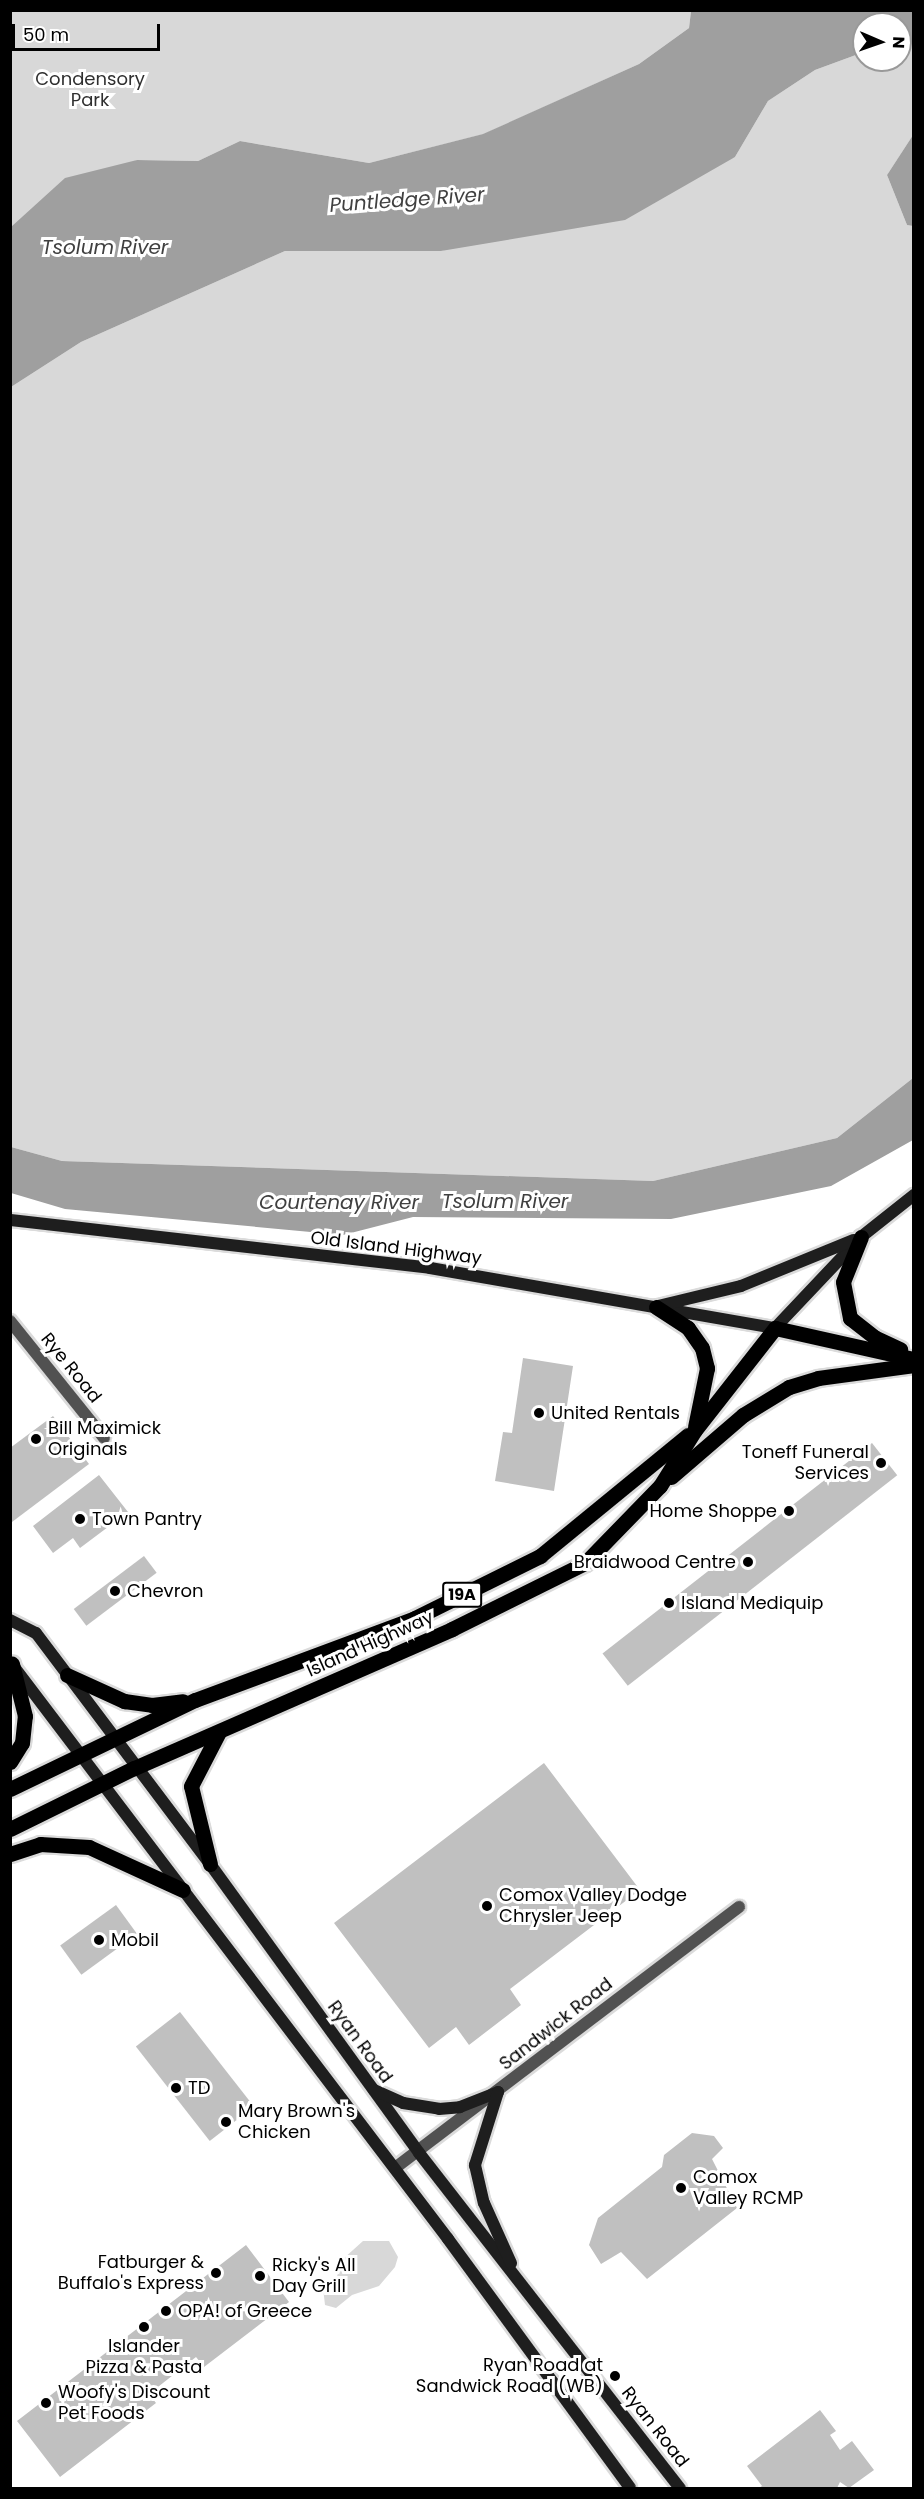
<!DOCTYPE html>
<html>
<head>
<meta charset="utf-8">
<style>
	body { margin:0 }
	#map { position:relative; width:924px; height:2499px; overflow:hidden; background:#fff; font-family:Poppins,sans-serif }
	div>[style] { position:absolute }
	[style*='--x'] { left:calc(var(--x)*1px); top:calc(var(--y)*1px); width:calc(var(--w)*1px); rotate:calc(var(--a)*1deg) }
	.green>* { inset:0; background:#d8d8d8 }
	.water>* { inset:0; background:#9f9f9f }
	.building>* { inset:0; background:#c0c0c0; transform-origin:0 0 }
	.roads { filter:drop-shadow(2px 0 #dbdbdb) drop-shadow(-2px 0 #dbdbdb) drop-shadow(0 2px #dbdbdb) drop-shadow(0 -2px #dbdbdb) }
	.minor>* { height:12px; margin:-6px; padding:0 6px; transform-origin:6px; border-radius:6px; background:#515151 }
	.secondary>* { height:12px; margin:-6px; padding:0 6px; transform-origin:6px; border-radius:6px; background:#1e1e1e }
	.primary>* { height:15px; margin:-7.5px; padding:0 7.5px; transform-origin:7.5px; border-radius:7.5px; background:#000 }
	.dots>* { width:16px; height:16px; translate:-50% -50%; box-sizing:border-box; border:3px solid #fff; border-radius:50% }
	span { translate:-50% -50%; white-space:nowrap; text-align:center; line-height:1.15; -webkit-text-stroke:6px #fff; paint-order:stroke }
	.shield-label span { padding:2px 4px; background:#fff; border:2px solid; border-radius:4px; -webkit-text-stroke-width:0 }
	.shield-label { font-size:16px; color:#000; font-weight:700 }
	.park-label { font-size:18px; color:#2f2f2f }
	.street-label { font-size:18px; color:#000 }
	.poi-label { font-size:18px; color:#000 }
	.left { translate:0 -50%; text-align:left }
	.right { translate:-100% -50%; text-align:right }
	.water-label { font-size:20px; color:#404040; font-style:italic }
	.frame { position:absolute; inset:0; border:12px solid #000; pointer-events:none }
	.north { position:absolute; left:852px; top:12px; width:60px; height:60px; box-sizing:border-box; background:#fff; border:2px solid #999; border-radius:50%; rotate:92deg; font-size:16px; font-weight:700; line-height:24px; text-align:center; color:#000 }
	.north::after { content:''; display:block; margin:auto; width:21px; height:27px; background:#000; clip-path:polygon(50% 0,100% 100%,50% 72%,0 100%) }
	.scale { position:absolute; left:12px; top:24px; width:148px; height:27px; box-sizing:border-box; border:3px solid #000; border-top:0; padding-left:8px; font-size:18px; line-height:21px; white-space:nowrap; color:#000; -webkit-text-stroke:4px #fff; paint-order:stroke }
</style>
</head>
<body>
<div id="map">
	<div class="green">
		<i style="clip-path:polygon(11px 11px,691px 11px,689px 28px,639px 64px,484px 134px,369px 163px,240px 141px,198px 161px,137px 160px,11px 227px)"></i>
		<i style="clip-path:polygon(900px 42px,913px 42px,913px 135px,887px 175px,907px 225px,914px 226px,913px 1078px,837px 1138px,653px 1181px,62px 1161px,11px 1147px,11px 387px,81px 342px,285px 251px,441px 251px,735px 157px,768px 101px,815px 70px,864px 52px,864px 60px,900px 60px)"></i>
		<i style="clip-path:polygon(363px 2241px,389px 2241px,398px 2257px,395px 2267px,379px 2286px,352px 2295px,336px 2308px,325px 2305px,323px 2288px,335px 2282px,343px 2259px)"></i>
	</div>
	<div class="water">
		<i style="clip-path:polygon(691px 11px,913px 11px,913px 42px,900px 42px,900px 24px,864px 24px,864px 52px,815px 70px,768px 101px,735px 157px,625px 220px,441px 251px,285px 251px,81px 342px,11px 387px,11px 227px,65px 178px,137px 160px,198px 161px,240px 141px,369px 163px,483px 134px,639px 64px,689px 28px)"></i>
		<i style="clip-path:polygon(913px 135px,913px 226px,907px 225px,887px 175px)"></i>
		<i style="clip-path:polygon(913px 1078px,913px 1140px,831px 1186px,671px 1219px,413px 1217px,343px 1235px,65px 1209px,11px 1193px,11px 1147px,62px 1161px,653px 1181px,837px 1138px)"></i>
	</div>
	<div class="building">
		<i style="clip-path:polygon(523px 1358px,573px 1366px,554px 1491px,495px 1481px,503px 1432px,512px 1433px)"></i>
		<i style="clip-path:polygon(53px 1416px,89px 1464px,12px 1522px,10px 1448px)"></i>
		<i style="left:872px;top:1443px;width:41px;height:342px;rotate:52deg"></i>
		<i style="clip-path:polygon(99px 1475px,128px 1512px,80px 1548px,73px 1538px,53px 1553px,33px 1526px)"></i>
		<i style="left:144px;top:1556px;width:21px;height:88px;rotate:53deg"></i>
		<i style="clip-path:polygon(544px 1763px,640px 1890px,510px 1989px,521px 2005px,469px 2045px,456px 2027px,429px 2048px,334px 1923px)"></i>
		<i style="left:116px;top:1905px;width:36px;height:69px;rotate:54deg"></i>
		<i style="left:180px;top:2012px;width:120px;height:56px;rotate:52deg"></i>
		<i style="clip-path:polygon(692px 2133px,714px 2136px,723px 2148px,712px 2159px,737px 2208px,647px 2279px,621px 2252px,601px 2264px,589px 2245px,598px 2218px,662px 2167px,664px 2155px)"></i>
		<i style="clip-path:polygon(246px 2245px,289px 2302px,204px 2367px,196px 2357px,149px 2394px,156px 2403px,60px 2477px,17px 2421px)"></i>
		<i style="clip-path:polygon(820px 2410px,836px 2431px,830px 2435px,840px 2450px,852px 2441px,874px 2470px,849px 2488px,840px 2482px,837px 2488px,759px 2488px,762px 2486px,747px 2466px)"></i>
	</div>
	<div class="roads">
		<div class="minor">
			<i style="--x:10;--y:1321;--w:150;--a:51.2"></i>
			<i style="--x:395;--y:2168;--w:432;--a:-37.2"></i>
		</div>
		<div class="secondary">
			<i style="--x:10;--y:1220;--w:423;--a:6.5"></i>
			<i style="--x:430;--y:1268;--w:350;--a:9.9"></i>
			<i style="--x:775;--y:1328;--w:125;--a:-46.6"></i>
			<i style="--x:861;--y:1237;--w:68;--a:-38.4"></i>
			<i style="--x:658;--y:1306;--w:85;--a:-13.5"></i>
			<i style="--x:741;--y:1286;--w:122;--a:-22.2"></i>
			<i style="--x:10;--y:1620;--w:29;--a:27"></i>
			<i style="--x:36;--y:1633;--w:289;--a:53"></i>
			<i style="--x:210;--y:1864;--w:357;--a:54.1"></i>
			<i style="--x:419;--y:2153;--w:425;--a:52.1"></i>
			<i style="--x:14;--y:1667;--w:718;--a:52.81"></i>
			<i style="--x:448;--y:2239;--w:308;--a:53.8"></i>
			<i style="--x:374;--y:2090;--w:32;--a:24"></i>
			<i style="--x:403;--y:2103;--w:36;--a:9"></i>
			<i style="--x:439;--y:2109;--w:21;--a:-5"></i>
			<i style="--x:460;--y:2107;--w:41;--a:-21.5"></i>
			<i style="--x:498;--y:2092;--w:77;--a:107.5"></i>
			<i style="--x:475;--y:2165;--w:39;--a:77"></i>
			<i style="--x:484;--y:2203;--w:66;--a:65.8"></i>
		</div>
		<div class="primary">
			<i style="--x:861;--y:1237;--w:48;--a:111.8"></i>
			<i style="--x:843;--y:1282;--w:37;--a:79"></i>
			<i style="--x:850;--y:1318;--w:31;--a:38"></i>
			<i style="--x:874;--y:1337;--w:29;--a:25"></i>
			<i style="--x:656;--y:1307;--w:38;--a:33"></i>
			<i style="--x:688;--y:1328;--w:24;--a:55"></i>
			<i style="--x:702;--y:1348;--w:21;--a:76"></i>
			<i style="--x:707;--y:1368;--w:60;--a:101.5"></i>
			<i style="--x:671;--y:1477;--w:95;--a:-40.7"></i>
			<i style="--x:743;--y:1415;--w:54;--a:-31.3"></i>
			<i style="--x:789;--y:1387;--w:30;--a:-17"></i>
			<i style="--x:818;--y:1378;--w:97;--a:-7.7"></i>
			<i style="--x:67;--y:1675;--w:63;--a:24.5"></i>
			<i style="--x:124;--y:1701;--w:28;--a:8"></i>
			<i style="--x:152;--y:1705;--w:31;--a:-7"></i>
			<i style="--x:10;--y:1762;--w:22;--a:-58"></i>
			<i style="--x:22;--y:1743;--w:27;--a:-84"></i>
			<i style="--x:25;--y:1716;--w:54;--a:-104"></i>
			<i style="--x:10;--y:1789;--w:205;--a:-25.7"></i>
			<i style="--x:195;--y:1700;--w:235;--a:-20.4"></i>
			<i style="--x:415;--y:1618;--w:140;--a:-26.4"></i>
			<i style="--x:540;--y:1556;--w:191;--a:-39.3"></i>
			<i style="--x:10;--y:1829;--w:138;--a:-26.2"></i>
			<i style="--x:134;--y:1768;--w:347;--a:-23.6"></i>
			<i style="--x:452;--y:1629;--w:148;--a:-26.4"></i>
			<i style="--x:585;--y:1563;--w:107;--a:-45.8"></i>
			<i style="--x:660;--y:1486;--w:66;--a:-58"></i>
			<i style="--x:695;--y:1430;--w:130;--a:-51.9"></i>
			<i style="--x:775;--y:1328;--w:142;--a:12.6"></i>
			<i style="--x:10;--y:1854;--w:32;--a:-18"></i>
			<i style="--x:40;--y:1844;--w:49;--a:3.5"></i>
			<i style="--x:89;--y:1847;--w:103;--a:24.6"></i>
			<i style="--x:210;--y:1864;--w:80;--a:-103.7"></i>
			<i style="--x:191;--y:1786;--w:61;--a:-62.6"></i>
		</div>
	</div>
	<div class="dots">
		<i style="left:539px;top:1413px;background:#000"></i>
		<i style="left:36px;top:1439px;background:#000"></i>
		<i style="left:881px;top:1463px;background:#000"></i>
		<i style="left:789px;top:1511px;background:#000"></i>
		<i style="left:80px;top:1519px;background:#000"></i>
		<i style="left:748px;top:1562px;background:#000"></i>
		<i style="left:115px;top:1591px;background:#000"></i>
		<i style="left:669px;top:1603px;background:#000"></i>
		<i style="left:487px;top:1906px;background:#000"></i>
		<i style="left:99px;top:1940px;background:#000"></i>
		<i style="left:176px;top:2088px;background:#000"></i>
		<i style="left:226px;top:2122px;background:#000"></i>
		<i style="left:681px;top:2188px;background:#000"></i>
		<i style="left:216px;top:2273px;background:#000"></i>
		<i style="left:260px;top:2276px;background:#000"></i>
		<i style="left:166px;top:2311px;background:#000"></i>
		<i style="left:144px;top:2327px;background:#000"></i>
		<i style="left:615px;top:2376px;background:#000"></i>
		<i style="left:46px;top:2403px;background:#000"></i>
	</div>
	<div class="shield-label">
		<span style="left:462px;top:1595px">19A</span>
	</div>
	<div class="park-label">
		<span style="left:90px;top:90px">Condensory<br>Park</span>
	</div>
	<div class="street-label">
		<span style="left:396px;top:1248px;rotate:7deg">Old Island Highway</span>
		<span style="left:71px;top:1368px;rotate:51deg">Rye Road</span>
		<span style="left:370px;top:1644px;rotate:-24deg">Island Highway</span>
		<span style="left:556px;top:2024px;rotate:-38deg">Sandwick Road</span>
		<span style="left:360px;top:2042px;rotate:54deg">Ryan Road</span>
		<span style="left:655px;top:2427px;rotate:52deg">Ryan Road</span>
	</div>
	<div class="poi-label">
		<span class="left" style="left:551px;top:1413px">United Rentals</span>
		<span class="left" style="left:48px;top:1439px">Bill Maximick<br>Originals</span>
		<span class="right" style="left:869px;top:1463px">Toneff Funeral<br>Services</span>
		<span class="right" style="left:777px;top:1511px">Home Shoppe</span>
		<span class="left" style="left:92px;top:1519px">Town Pantry</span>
		<span class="right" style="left:736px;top:1562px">Braidwood Centre</span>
		<span class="left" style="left:127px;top:1591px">Chevron</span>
		<span class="left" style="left:681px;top:1603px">Island Mediquip</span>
		<span class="left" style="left:499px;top:1906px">Comox Valley Dodge<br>Chrysler Jeep</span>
		<span class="left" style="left:111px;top:1940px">Mobil</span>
		<span class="left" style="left:188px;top:2088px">TD</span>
		<span class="left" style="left:238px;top:2122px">Mary Brown's<br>Chicken</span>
		<span class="left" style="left:693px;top:2188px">Comox<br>Valley RCMP</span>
		<span class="right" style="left:204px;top:2273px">Fatburger &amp;<br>Buffalo's Express</span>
		<span class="left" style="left:272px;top:2276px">Ricky's All<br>Day Grill</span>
		<span class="left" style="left:178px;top:2311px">OPA! of Greece</span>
		<span style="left:144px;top:2357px">Islander<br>Pizza &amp; Pasta</span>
		<span class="right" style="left:603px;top:2376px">Ryan Road at<br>Sandwick Road (WB)</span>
		<span class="left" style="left:58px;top:2403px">Woofy's Discount<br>Pet Foods</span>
	</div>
	<div class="water-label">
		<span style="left:407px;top:200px;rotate:-4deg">Puntledge River</span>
		<span style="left:105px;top:247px">Tsolum River</span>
		<span style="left:505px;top:1201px">Tsolum River</span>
		<span style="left:339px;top:1202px">Courtenay River</span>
	</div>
	<div class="frame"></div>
	<div class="north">N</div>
	<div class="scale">50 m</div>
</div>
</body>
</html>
